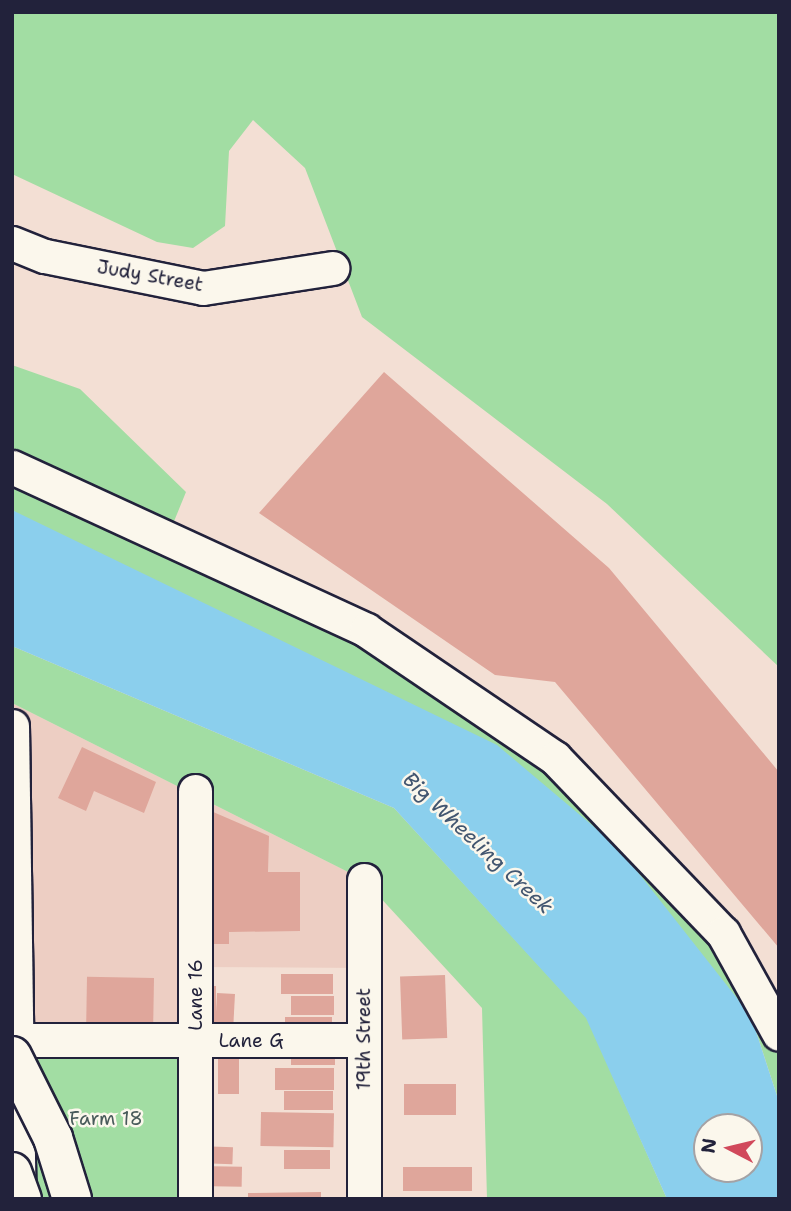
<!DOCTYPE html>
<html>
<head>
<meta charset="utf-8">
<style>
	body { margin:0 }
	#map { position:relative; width:791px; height:1211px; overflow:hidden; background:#f3dfd4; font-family:"Shantell Sans",sans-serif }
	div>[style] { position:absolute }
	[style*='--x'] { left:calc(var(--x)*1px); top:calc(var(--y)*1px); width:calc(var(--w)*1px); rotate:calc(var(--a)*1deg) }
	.built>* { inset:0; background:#edcec3 }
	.green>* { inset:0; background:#a2dda3; transform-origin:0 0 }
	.water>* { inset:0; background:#8bcfed }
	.building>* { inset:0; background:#dfa69b; transform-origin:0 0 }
	.roads { filter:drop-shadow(2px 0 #22223b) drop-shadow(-2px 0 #22223b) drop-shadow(0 2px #22223b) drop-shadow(0 -2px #22223b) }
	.minor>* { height:33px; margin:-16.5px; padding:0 16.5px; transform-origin:16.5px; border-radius:16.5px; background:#fbf7ec }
	.bridges { filter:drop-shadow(2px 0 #22223b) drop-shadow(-2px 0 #22223b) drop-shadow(0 2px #22223b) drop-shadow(0 -2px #22223b) }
	.highway-bridge>* { height:38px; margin:-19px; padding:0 19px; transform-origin:19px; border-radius:19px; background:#fbf7ec }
	span { translate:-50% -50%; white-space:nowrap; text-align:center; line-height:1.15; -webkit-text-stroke:5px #fbf7ec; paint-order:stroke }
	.street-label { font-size:19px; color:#22223b }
	.park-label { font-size:19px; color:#485a5a }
	.water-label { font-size:21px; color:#425670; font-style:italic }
	.frame { position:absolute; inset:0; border:14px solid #22223b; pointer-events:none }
	.north { position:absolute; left:693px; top:1113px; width:70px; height:70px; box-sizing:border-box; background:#fbf7ec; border:2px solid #a4a2a5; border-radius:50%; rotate:277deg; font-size:19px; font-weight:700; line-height:28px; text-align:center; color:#22223b }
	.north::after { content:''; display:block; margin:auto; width:24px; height:32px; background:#d1495b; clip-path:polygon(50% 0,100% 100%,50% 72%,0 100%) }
</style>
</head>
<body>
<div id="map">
	<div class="built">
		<i style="clip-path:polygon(12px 703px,364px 880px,364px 968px,196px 967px,196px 1041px,12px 1032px)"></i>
	</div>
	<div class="green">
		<i style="clip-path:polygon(12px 12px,779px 12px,779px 667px,607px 504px,362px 317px,305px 168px,253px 120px,229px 151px,225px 226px,193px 248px,157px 242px,12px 174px)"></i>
		<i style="clip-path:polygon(12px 365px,80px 389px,186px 492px,168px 536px,366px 630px,555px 758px,723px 933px,779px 1034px,779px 1102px,751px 1016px,12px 510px)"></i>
		<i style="clip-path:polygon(12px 646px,394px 808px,587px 1018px,667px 1199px,487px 1199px,482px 1008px,364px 880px,12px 703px)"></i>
		<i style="left:17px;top:1040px;width:179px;height:159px"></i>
	</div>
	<div class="water">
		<i style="clip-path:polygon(evenodd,12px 510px,497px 745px,618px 847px,751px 1016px,779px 1102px,779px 1199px,667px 1199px,586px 1018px,394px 808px,12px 646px,12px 510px,707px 1127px,749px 1127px,749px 1169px,707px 1169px,707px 1127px)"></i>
	</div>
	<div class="building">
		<i style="clip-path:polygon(384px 372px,609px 568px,779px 772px,779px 948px,555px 682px,495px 675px,259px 513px)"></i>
		<i style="clip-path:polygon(82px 747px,156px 782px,144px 813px,94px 791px,86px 811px,58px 798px)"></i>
		<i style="clip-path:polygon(204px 808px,269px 836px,268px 872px,300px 872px,300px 931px,229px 932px,229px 944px,211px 944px)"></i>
		<i style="left:333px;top:974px;width:20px;height:52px;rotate:90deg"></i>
		<i style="left:445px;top:975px;width:63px;height:45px;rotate:88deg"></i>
		<i style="left:154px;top:978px;width:49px;height:67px;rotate:91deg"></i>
		<i style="left:198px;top:986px;width:18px;height:44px"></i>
		<i style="left:217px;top:993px;width:18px;height:36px;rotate:3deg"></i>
		<i style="left:291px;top:996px;width:43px;height:19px"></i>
		<i style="left:332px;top:1017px;width:19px;height:47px;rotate:90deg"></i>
		<i style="left:335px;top:1045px;width:20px;height:44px;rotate:90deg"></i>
		<i style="left:218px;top:1055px;width:21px;height:39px"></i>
		<i style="left:334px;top:1068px;width:22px;height:59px;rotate:90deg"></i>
		<i style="left:456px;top:1084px;width:31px;height:52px;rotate:90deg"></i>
		<i style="left:333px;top:1091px;width:19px;height:49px;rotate:90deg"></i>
		<i style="left:261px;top:1112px;width:73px;height:34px;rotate:1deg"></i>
		<i style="left:197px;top:1146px;width:36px;height:17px;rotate:2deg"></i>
		<i style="left:284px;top:1150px;width:46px;height:19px"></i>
		<i style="left:198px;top:1166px;width:44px;height:20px;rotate:1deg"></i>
		<i style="left:403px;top:1167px;width:69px;height:24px"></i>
		<i style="clip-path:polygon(321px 1192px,321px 1199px,248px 1199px,248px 1193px)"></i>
	</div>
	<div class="roads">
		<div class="minor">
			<i style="--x:12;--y:243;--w:35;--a:22"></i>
			<i style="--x:45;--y:256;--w:161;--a:11.4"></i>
			<i style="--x:203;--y:288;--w:131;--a:-8.8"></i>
			<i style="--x:12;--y:467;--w:390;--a:24.7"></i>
			<i style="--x:366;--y:630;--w:228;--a:34.1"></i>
			<i style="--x:555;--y:758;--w:243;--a:46.2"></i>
			<i style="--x:723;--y:933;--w:115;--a:61"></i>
			<i style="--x:12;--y:726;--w:473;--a:89.2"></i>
			<i style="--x:364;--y:880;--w:319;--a:90"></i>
			<i style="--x:12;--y:1040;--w:352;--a:0"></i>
			<i style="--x:195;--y:1199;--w:408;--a:-90"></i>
		</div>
	</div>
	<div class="bridges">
		<div class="highway-bridge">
			<i style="--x:12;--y:1056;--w:92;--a:63.4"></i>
			<i style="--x:53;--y:1138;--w:64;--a:72.7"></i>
			<i style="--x:12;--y:1172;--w:29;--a:70"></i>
		</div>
	</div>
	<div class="street-label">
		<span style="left:150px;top:276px;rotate:10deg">Judy Street</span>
		<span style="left:196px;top:995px;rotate:-90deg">Lane 16</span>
		<span style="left:364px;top:1039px;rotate:-90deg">19th Street</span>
		<span style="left:251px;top:1041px">Lane G</span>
	</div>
	<div class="park-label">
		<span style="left:106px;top:1119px">Farm 18</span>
	</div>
	<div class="water-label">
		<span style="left:478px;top:843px;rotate:43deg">Big Wheeling Creek</span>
	</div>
	<div class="frame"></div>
	<div class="north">N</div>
</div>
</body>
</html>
